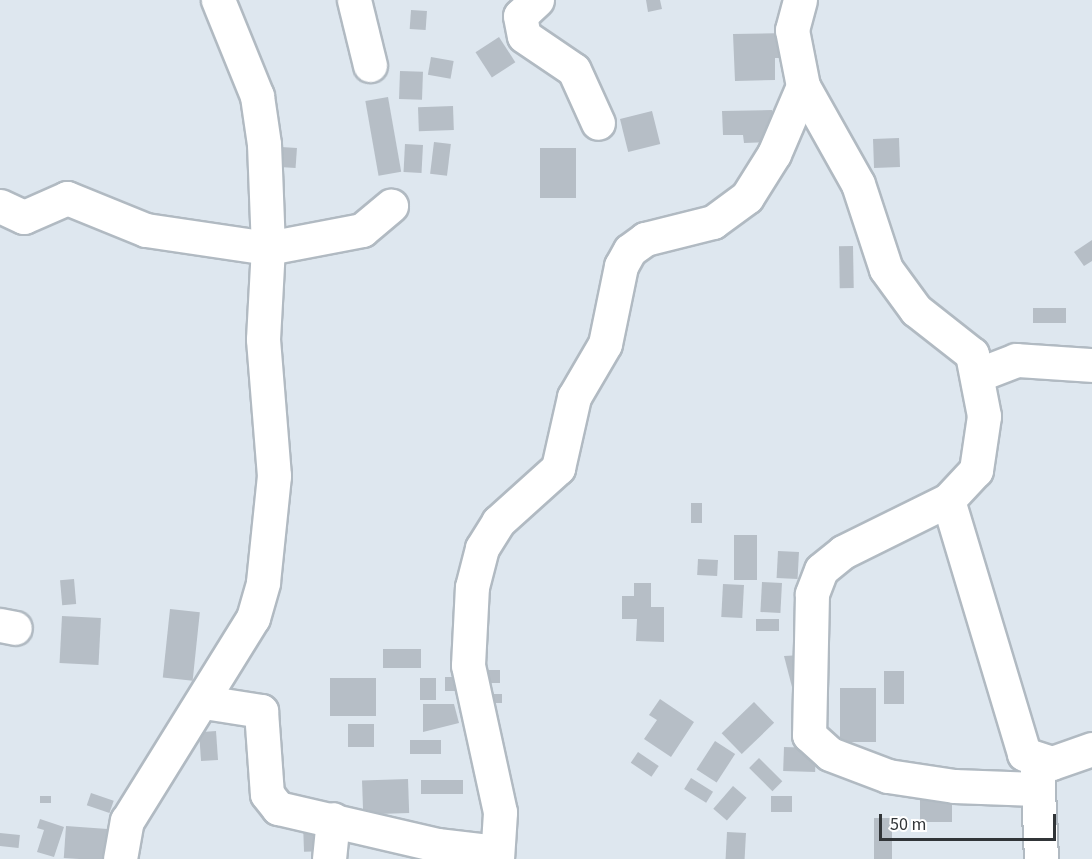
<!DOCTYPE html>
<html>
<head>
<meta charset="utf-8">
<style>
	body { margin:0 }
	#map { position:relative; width:1092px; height:859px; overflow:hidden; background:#dee7ef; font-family:"Source Sans 3",sans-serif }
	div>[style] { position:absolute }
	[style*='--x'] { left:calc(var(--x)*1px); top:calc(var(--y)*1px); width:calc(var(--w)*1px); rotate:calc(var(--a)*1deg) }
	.building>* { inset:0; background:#b6bec6; transform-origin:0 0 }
	.roads { filter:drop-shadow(2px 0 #b1bac2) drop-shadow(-2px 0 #b1bac2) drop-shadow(0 2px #b1bac2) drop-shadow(0 -2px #b1bac2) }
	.minor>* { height:33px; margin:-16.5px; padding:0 16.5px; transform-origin:16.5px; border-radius:16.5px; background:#fff }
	span { translate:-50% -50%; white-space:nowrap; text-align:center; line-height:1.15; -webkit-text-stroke:4.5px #fff; paint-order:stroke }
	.scale { position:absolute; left:879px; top:814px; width:177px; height:27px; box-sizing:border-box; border:3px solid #313538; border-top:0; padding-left:8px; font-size:18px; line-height:21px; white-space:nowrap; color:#313538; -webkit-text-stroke:4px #fff; paint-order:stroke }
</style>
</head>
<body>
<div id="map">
	<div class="building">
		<i style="clip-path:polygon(646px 0,660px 0,662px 9px,648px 12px)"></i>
		<i style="left:411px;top:10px;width:16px;height:19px;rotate:4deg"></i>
		<i style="clip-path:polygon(789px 33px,790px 58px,775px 58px,775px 80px,735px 81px,733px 34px)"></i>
		<i style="left:499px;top:37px;width:30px;height:28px;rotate:57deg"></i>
		<i style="left:431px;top:57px;width:23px;height:18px;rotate:10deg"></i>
		<i style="left:400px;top:71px;width:23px;height:28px;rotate:2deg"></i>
		<i style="left:388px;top:97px;width:76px;height:23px;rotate:80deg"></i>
		<i style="left:453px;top:106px;width:24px;height:35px;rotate:88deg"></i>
		<i style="clip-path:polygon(772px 110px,772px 142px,744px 143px,743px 135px,723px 135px,722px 111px)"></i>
		<i style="left:652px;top:111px;width:34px;height:33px;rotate:76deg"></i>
		<i style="left:899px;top:138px;width:29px;height:26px;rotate:88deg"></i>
		<i style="left:434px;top:142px;width:17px;height:32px;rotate:7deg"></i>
		<i style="left:405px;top:144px;width:18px;height:28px;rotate:3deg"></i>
		<i style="left:281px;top:147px;width:16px;height:20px;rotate:4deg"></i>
		<i style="left:540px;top:148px;width:36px;height:50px"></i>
		<i style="clip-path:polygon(1092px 240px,1092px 261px,1084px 266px,1074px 252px)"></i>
		<i style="left:853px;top:246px;width:42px;height:14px;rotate:89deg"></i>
		<i style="left:1066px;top:308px;width:15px;height:33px;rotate:90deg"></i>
		<i style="left:691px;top:503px;width:11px;height:20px"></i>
		<i style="left:734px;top:535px;width:23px;height:45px"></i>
		<i style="left:778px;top:551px;width:21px;height:27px;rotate:3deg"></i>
		<i style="left:698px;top:559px;width:20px;height:16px;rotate:3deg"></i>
		<i style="left:74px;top:579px;width:25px;height:14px;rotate:85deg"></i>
		<i style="left:762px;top:582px;width:20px;height:30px;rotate:3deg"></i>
		<i style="clip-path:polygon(634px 583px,651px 583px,651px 607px,664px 607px,664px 642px,636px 641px,637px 619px,622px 619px,622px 596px,634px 596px)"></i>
		<i style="left:723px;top:584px;width:21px;height:33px;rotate:3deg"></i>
		<i style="left:170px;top:609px;width:30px;height:69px;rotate:6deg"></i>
		<i style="left:62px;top:616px;width:39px;height:47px;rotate:3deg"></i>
		<i style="left:756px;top:619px;width:23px;height:12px"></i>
		<i style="left:421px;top:649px;width:19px;height:38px;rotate:90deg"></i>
		<i style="clip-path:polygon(802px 655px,804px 686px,792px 687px,784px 656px)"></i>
		<i style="left:482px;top:670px;width:18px;height:13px"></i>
		<i style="left:884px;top:671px;width:20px;height:33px"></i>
		<i style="left:445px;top:677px;width:18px;height:14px"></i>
		<i style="left:330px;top:678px;width:46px;height:38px"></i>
		<i style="left:420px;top:678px;width:16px;height:22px"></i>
		<i style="left:840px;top:688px;width:36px;height:54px"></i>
		<i style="clip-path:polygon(480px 694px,502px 694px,502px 703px,491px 703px)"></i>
		<i style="clip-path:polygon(660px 699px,694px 722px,671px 757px,644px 739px,657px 720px,649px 715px)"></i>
		<i style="left:754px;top:702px;width:29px;height:45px;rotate:46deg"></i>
		<i style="clip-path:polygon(423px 704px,454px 704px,459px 723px,423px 732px)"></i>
		<i style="left:374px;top:724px;width:23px;height:26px;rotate:90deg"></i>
		<i style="left:216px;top:731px;width:29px;height:17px;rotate:86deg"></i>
		<i style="left:410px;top:740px;width:31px;height:14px"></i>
		<i style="left:715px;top:741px;width:24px;height:34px;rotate:33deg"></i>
		<i style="left:784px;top:747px;width:32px;height:24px;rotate:2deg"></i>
		<i style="left:638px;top:752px;width:25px;height:13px;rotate:34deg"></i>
		<i style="left:759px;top:758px;width:33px;height:14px;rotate:45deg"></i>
		<i style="left:691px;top:778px;width:26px;height:13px;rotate:32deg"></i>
		<i style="left:408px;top:779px;width:34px;height:46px;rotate:88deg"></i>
		<i style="left:463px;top:780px;width:14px;height:42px;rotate:90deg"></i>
		<i style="left:733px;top:786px;width:18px;height:30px;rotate:41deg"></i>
		<i style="left:920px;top:790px;width:32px;height:32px"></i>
		<i style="left:91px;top:793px;width:24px;height:13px;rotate:19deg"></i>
		<i style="left:40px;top:796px;width:11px;height:7px"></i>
		<i style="left:771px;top:796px;width:21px;height:16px"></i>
		<i style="left:874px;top:818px;width:18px;height:41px"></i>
		<i style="clip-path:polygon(40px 819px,64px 827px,54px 857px,37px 852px,44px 830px,37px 828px)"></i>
		<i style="left:328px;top:822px;width:29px;height:25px;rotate:88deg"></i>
		<i style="left:66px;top:826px;width:52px;height:32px;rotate:4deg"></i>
		<i style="left:727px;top:832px;width:19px;height:27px;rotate:3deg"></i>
		<i style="left:0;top:833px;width:20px;height:13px;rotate:6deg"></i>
	</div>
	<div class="roads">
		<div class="minor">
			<i style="--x:354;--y:0;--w:67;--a:76.2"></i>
			<i style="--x:537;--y:0;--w:23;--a:137"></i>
			<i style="--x:520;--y:16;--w:20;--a:79"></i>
			<i style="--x:524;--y:36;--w:60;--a:34.2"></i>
			<i style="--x:574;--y:70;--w:58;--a:65.6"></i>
			<i style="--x:800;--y:0;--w:31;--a:105"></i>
			<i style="--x:792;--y:30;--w:57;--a:78.9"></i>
			<i style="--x:803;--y:86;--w:112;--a:60.7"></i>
			<i style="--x:858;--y:184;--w:89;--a:71.8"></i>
			<i style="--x:886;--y:269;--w:51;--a:53.8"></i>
			<i style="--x:916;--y:310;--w:71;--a:38.2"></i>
			<i style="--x:972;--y:354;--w:63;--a:79"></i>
			<i style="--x:984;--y:416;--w:55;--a:98.4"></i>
			<i style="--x:976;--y:470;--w:41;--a:133"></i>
			<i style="--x:948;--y:500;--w:117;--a:153.7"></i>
			<i style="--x:843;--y:552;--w:28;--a:141"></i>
			<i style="--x:821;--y:570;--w:26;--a:111"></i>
			<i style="--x:812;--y:594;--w:141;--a:91.2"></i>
			<i style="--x:809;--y:735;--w:28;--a:42"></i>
			<i style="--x:830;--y:754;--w:62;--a:20.8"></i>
			<i style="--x:888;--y:776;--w:67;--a:8.6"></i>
			<i style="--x:954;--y:786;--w:82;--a:2.1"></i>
			<i style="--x:0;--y:206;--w:26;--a:25"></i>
			<i style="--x:24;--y:217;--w:47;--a:-23.8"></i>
			<i style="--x:67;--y:198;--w:85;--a:22.1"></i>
			<i style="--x:146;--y:230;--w:123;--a:8.4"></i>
			<i style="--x:268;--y:248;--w:96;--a:-10.8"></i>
			<i style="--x:362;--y:230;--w:38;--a:-40"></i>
			<i style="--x:980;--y:374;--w:39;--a:-21"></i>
			<i style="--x:1016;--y:360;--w:76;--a:3.8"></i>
			<i style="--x:948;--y:500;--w:265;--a:73.3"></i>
			<i style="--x:1024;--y:754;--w:29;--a:18"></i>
			<i style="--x:1052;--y:763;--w:42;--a:-19.3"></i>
			<i style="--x:0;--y:625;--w:15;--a:11"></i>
			<i style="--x:204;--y:702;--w:58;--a:9"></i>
			<i style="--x:261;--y:711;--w:83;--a:85.9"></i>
			<i style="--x:267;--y:794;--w:18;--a:52"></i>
			<i style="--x:278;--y:808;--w:163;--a:13.1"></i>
			<i style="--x:437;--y:845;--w:60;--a:6.7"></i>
			<i style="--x:1037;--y:767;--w:92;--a:87.5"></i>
			<i style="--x:120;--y:859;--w:39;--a:-80"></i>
			<i style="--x:127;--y:821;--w:239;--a:-58.2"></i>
			<i style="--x:253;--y:618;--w:37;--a:-74"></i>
			<i style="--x:263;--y:582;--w:107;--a:-84.1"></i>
			<i style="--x:274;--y:476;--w:137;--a:-94.6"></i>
			<i style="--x:263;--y:339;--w:91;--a:-86.9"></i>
			<i style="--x:268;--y:248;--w:104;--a:-92.2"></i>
			<i style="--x:264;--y:144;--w:49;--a:-98.3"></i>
			<i style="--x:257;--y:96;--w:104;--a:-112.1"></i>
			<i style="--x:329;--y:859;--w:40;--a:-84.3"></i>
			<i style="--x:497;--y:859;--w:47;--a:-86.3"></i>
			<i style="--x:500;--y:812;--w:150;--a:-102.3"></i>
			<i style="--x:468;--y:665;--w:78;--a:-87.1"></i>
			<i style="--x:472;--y:587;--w:40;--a:-75.6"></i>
			<i style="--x:482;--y:548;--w:31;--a:-58"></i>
			<i style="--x:498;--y:522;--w:81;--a:-42"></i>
			<i style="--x:558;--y:468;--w:73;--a:-77.3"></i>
			<i style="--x:574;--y:397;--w:61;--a:-59.7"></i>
			<i style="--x:605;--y:344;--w:80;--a:-78.4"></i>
			<i style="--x:621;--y:266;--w:18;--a:-61"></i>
			<i style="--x:630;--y:250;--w:19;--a:-36"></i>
			<i style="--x:645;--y:239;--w:70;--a:-14"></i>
			<i style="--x:713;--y:222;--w:42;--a:-36.3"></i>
			<i style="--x:747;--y:197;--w:51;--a:-57.9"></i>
			<i style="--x:774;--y:154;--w:74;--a:-66.9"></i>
		</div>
	</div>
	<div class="scale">50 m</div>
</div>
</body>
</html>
